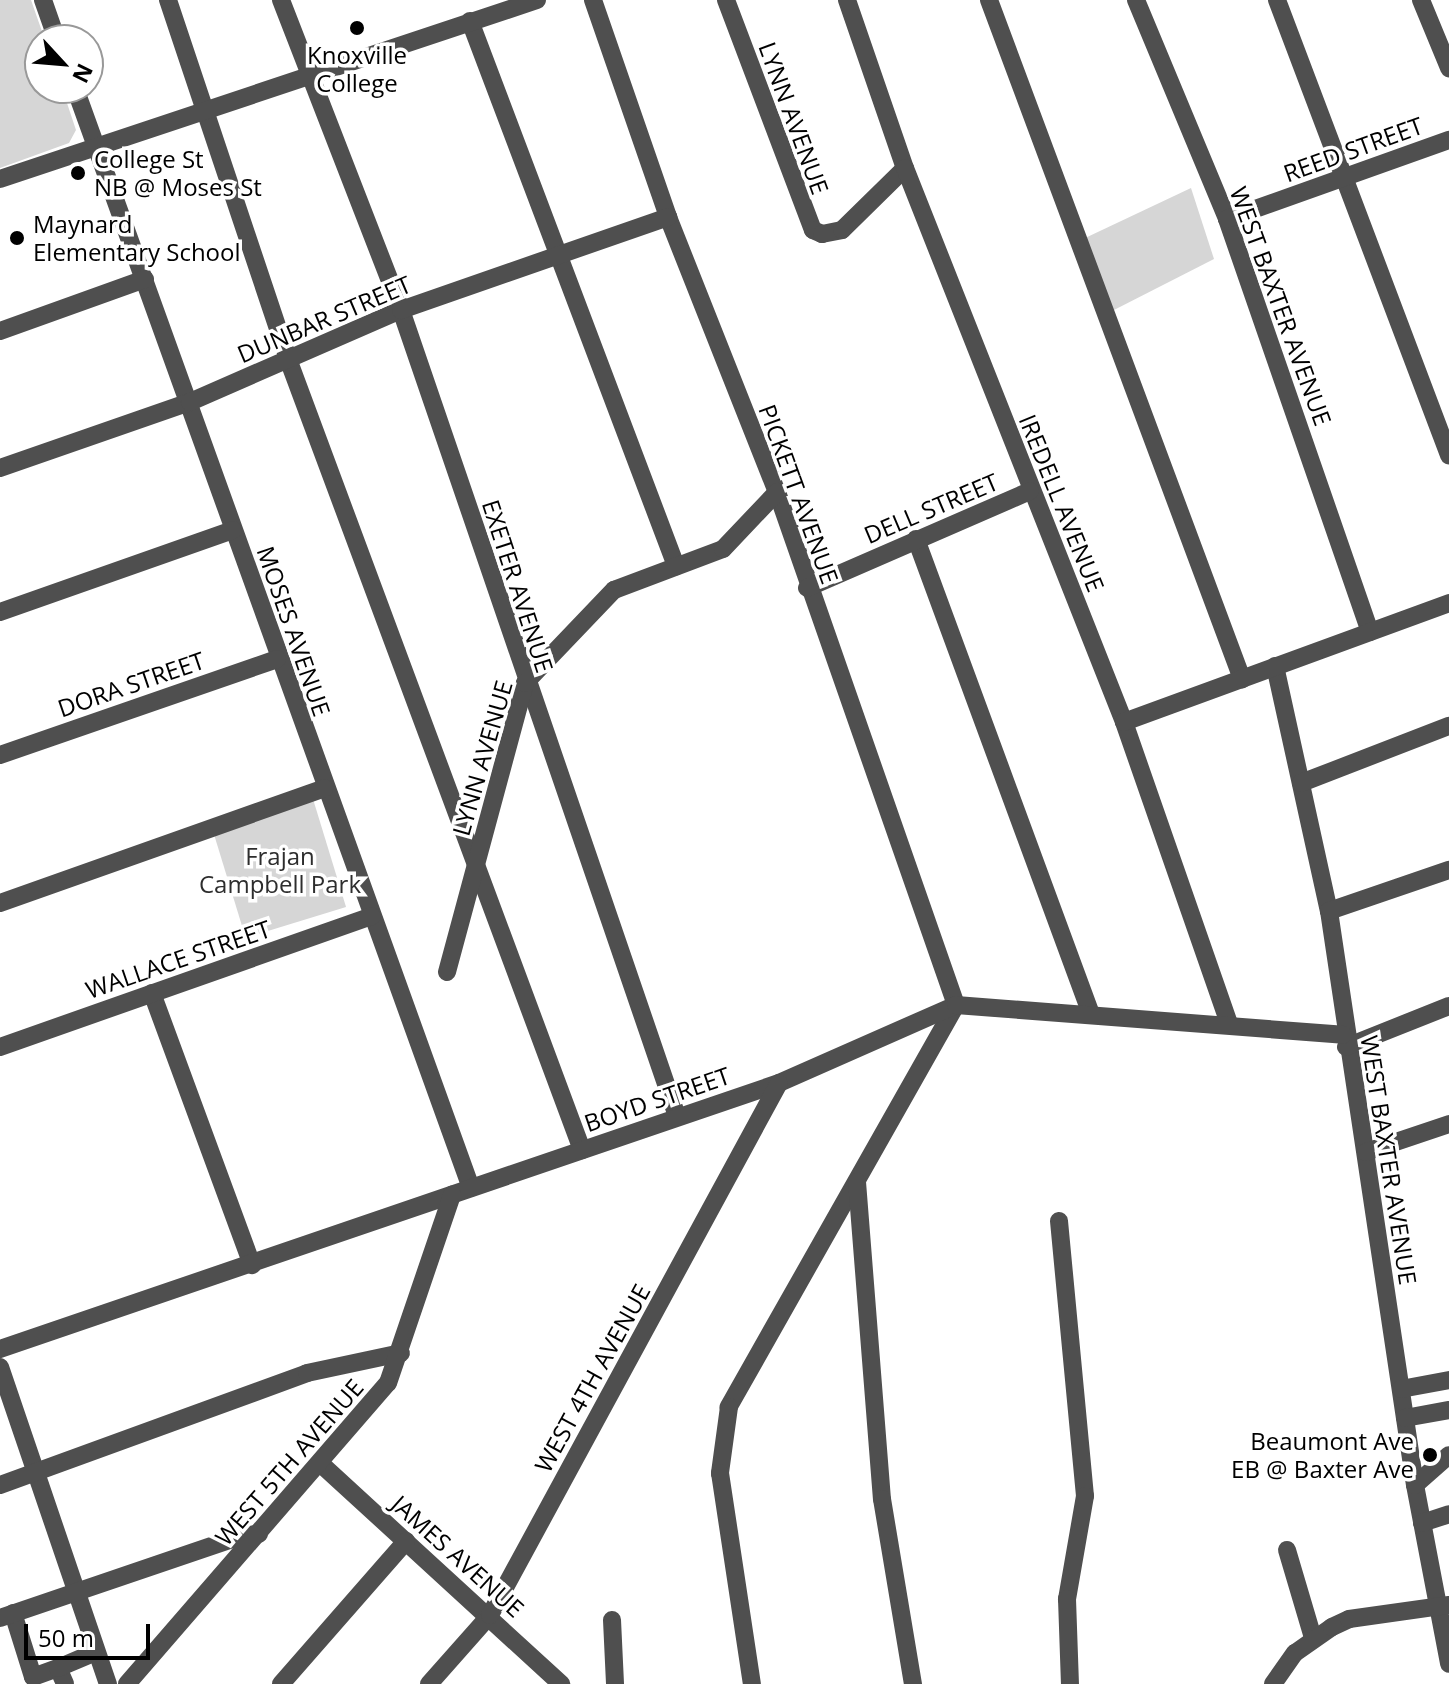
<!DOCTYPE html>
<html>
<head>
<meta charset="utf-8">
<style>
	body { margin:0 }
	#map { position:relative; width:1449px; height:1684px; overflow:hidden; background:#fff; font-family:"Open Sans",sans-serif }
	div>[style] { position:absolute }
	[style*='--x'] { left:calc(var(--x)*1px); top:calc(var(--y)*1px); width:calc(var(--w)*1px); rotate:calc(var(--a)*1deg) }
	.green>* { inset:0; background:#d6d6d6; transform-origin:0 0 }
	.minor>* { height:18px; margin:-9px; padding:0 9px; transform-origin:9px; border-radius:9px; background:#4f4f4f }
	.dots>* { width:22px; height:22px; translate:-50% -50%; box-sizing:border-box; border:4px solid #fff; border-radius:50% }
	span { translate:-50% -50%; white-space:nowrap; text-align:center; line-height:1.15; -webkit-text-stroke:7px #fff; paint-order:stroke }
	.poi-label { font-size:24px; color:#000 }
	.left { translate:0 -50%; text-align:left }
	.right { translate:-100% -50%; text-align:right }
	.street-label { font-size:24px; color:#000 }
	.park-label { font-size:24px; color:#2d2d2d }
	.north { position:absolute; left:24px; top:24px; width:80px; height:80px; box-sizing:border-box; background:#fff; border:2px solid #999; border-radius:50%; rotate:116deg; font-size:22px; font-weight:700; line-height:32px; text-align:center; color:#000 }
	.north::after { content:''; display:block; margin:auto; width:28px; height:36px; background:#000; clip-path:polygon(50% 0,100% 100%,50% 72%,0 100%) }
	.scale { position:absolute; left:24px; top:1624px; width:126px; height:36px; box-sizing:border-box; border:4px solid #000; border-top:0; padding-left:10px; font-size:24px; line-height:28px; white-space:nowrap; color:#000; -webkit-text-stroke:6px #fff; paint-order:stroke }
</style>
</head>
<body>
<div id="map">
	<div class="green">
		<i style="clip-path:polygon(0 0,31px 0,45px 40px,40px 40px,40px 88px,62px 88px,76px 130px,69px 143px,0 168px)"></i>
		<i style="clip-path:polygon(1191px 188px,1214px 259px,1112px 311px,1083px 239px)"></i>
		<i style="left:313px;top:799px;width:113px;height:105px;rotate:73deg"></i>
	</div>
	<div class="minor">
		<i style="--x:43;--y:0;--w:42;--a:70.7"></i>
		<i style="--x:168;--y:0;--w:379;--a:71.5"></i>
		<i style="--x:288;--y:359;--w:844;--a:69.61"></i>
		<i style="--x:281;--y:0;--w:332;--a:68.8"></i>
		<i style="--x:401;--y:310;--w:852;--a:71.1"></i>
		<i style="--x:593;--y:0;--w:230;--a:70.9"></i>
		<i style="--x:668;--y:217;--w:296;--a:68.4"></i>
		<i style="--x:777;--y:492;--w:543;--a:70.76"></i>
		<i style="--x:956;--y:1005;--w:462;--a:119.5"></i>
		<i style="--x:729;--y:1407;--w:67;--a:97.8"></i>
		<i style="--x:720;--y:1473;--w:213;--a:81.4"></i>
		<i style="--x:726;--y:0;--w:246;--a:69.3"></i>
		<i style="--x:813;--y:230;--w:10;--a:24"></i>
		<i style="--x:822;--y:234;--w:20;--a:-11"></i>
		<i style="--x:842;--y:230;--w:88;--a:-44.5"></i>
		<i style="--x:847;--y:0;--w:178;--a:71"></i>
		<i style="--x:905;--y:168;--w:596;--a:68.43"></i>
		<i style="--x:1124;--y:722;--w:320;--a:70.8"></i>
		<i style="--x:989;--y:0;--w:725;--a:69.56"></i>
		<i style="--x:1136;--y:0;--w:237;--a:67.4"></i>
		<i style="--x:1227;--y:219;--w:437;--a:70.9"></i>
		<i style="--x:1277;--y:0;--w:487;--a:69.3"></i>
		<i style="--x:1421;--y:0;--w:74;--a:67.6"></i>
		<i style="--x:470;--y:21;--w:583;--a:69.29"></i>
		<i style="--x:75;--y:88;--w:1169;--a:70.2"></i>
		<i style="--x:0;--y:179;--w:566;--a:-18.43"></i>
		<i style="--x:1227;--y:219;--w:236;--a:-19.6"></i>
		<i style="--x:0;--y:331;--w:154;--a:-19.7"></i>
		<i style="--x:0;--y:468;--w:201;--a:-19.2"></i>
		<i style="--x:190;--y:402;--w:230;--a:-23.6"></i>
		<i style="--x:401;--y:310;--w:283;--a:-19.2"></i>
		<i style="--x:916;--y:539;--w:506;--a:69.78"></i>
		<i style="--x:807;--y:588;--w:243;--a:-23.5"></i>
		<i style="--x:0;--y:612;--w:247;--a:-19.4"></i>
		<i style="--x:1275;--y:666;--w:251;--a:77.6"></i>
		<i style="--x:1329;--y:911;--w:580;--a:81.48"></i>
		<i style="--x:1415;--y:1485;--w:182;--a:79.2"></i>
		<i style="--x:1124;--y:722;--w:346;--a:-20.1"></i>
		<i style="--x:0;--y:755;--w:293;--a:-19.1"></i>
		<i style="--x:1301;--y:783;--w:159;--a:-21.1"></i>
		<i style="--x:0;--y:903;--w:344;--a:-19.5"></i>
		<i style="--x:1329;--y:911;--w:127;--a:-18.9"></i>
		<i style="--x:447;--y:972;--w:299;--a:-74.9"></i>
		<i style="--x:525;--y:683;--w:129;--a:-46.3"></i>
		<i style="--x:614;--y:590;--w:116;--a:-20.6"></i>
		<i style="--x:723;--y:549;--w:79;--a:-46.5"></i>
		<i style="--x:152;--y:993;--w:290;--a:69.8"></i>
		<i style="--x:0;--y:1047;--w:394;--a:-19.4"></i>
		<i style="--x:1346;--y:1047;--w:111;--a:-21.7"></i>
		<i style="--x:1366;--y:1152;--w:88;--a:-18.6"></i>
		<i style="--x:857;--y:1182;--w:318;--a:85.5"></i>
		<i style="--x:882;--y:1499;--w:188;--a:80.5"></i>
		<i style="--x:1059;--y:1221;--w:276;--a:84.6"></i>
		<i style="--x:1085;--y:1496;--w:105;--a:99.9"></i>
		<i style="--x:1067;--y:1599;--w:85;--a:88"></i>
		<i style="--x:0;--y:1349;--w:823;--a:-18.85"></i>
		<i style="--x:779;--y:1083;--w:193;--a:-23.8"></i>
		<i style="--x:956;--y:1005;--w:388;--a:4.4"></i>
		<i style="--x:0;--y:1367;--w:335;--a:71.2"></i>
		<i style="--x:1401;--y:1389;--w:49;--a:-10.6"></i>
		<i style="--x:1405;--y:1418;--w:45;--a:-10.3"></i>
		<i style="--x:321;--y:1464;--w:326;--a:42.5"></i>
		<i style="--x:0;--y:1485;--w:327;--a:-20"></i>
		<i style="--x:307;--y:1373;--w:96;--a:-12"></i>
		<i style="--x:1415;--y:1485;--w:45;--a:-41.4"></i>
		<i style="--x:1422;--y:1523;--w:28;--a:-18"></i>
		<i style="--x:1287;--y:1550;--w:92;--a:73.5"></i>
		<i style="--x:13;--y:1613;--w:67;--a:72.6"></i>
		<i style="--x:33;--y:1677;--w:27;--a:-20"></i>
		<i style="--x:58;--y:1668;--w:17;--a:66"></i>
		<i style="--x:0;--y:1618;--w:258;--a:-18.8"></i>
		<i style="--x:244;--y:1535;--w:15;--a:-4"></i>
		<i style="--x:612;--y:1620;--w:64;--a:87.3"></i>
		<i style="--x:58;--y:1668;--w:38;--a:-23"></i>
		<i style="--x:127;--y:1684;--w:398;--a:-49.1"></i>
		<i style="--x:388;--y:1383;--w:199;--a:-71.2"></i>
		<i style="--x:281;--y:1684;--w:190;--a:-48.8"></i>
		<i style="--x:429;--y:1684;--w:92;--a:-48.5"></i>
		<i style="--x:490;--y:1615;--w:605;--a:-61.49"></i>
		<i style="--x:1273;--y:1684;--w:38;--a:-55"></i>
		<i style="--x:1295;--y:1653;--w:45;--a:-35.1"></i>
		<i style="--x:1332;--y:1627;--w:19;--a:-25"></i>
		<i style="--x:1349;--y:1619;--w:101;--a:-8"></i>
	</div>
	<div class="dots">
		<i style="left:357px;top:28px;background:#000"></i>
		<i style="left:78px;top:173px;background:#000"></i>
		<i style="left:17px;top:238px;background:#000"></i>
		<i style="left:1430px;top:1455px;background:#000"></i>
	</div>
	<div class="poi-label">
		<span style="left:357px;top:69px">Knoxville<br>College</span>
		<span class="left" style="left:94px;top:173px">College St<br>NB @ Moses St</span>
		<span class="left" style="left:33px;top:238px">Maynard<br>Elementary School</span>
		<span class="right" style="left:1414px;top:1455px">Beaumont Ave<br>EB @ Baxter Ave</span>
	</div>
	<div class="street-label">
		<span style="left:794px;top:118px;rotate:70deg">LYNN AVENUE</span>
		<span style="left:1353px;top:149px;rotate:-20deg">REED STREET</span>
		<span style="left:1281px;top:306px;rotate:70deg">WEST BAXTER AVENUE</span>
		<span style="left:324px;top:319px;rotate:-23deg">DUNBAR STREET</span>
		<span style="left:799px;top:494px;rotate:70deg">PICKETT AVENUE</span>
		<span style="left:1062px;top:503px;rotate:68deg">IREDELL AVENUE</span>
		<span style="left:931px;top:508px;rotate:-23deg">DELL STREET</span>
		<span style="left:518px;top:586px;rotate:72deg">EXETER AVENUE</span>
		<span style="left:294px;top:631px;rotate:71deg">MOSES AVENUE</span>
		<span style="left:131px;top:684px;rotate:-19deg">DORA STREET</span>
		<span style="left:482px;top:758px;rotate:-74deg">LYNN AVENUE</span>
		<span style="left:178px;top:959px;rotate:-19deg">WALLACE STREET</span>
		<span style="left:657px;top:1099px;rotate:-19deg">BOYD STREET</span>
		<span style="left:1389px;top:1160px;rotate:81deg">WEST BAXTER AVENUE</span>
		<span style="left:592px;top:1378px;rotate:-61deg">WEST 4TH AVENUE</span>
		<span style="left:289px;top:1462px;rotate:-49deg">WEST 5TH AVENUE</span>
		<span style="left:458px;top:1556px;rotate:42deg">JAMES AVENUE</span>
	</div>
	<div class="park-label">
		<span style="left:280px;top:870px">Frajan<br>Campbell Park</span>
	</div>
	<div class="north">N</div>
	<div class="scale">50 m</div>
</div>
</body>
</html>
